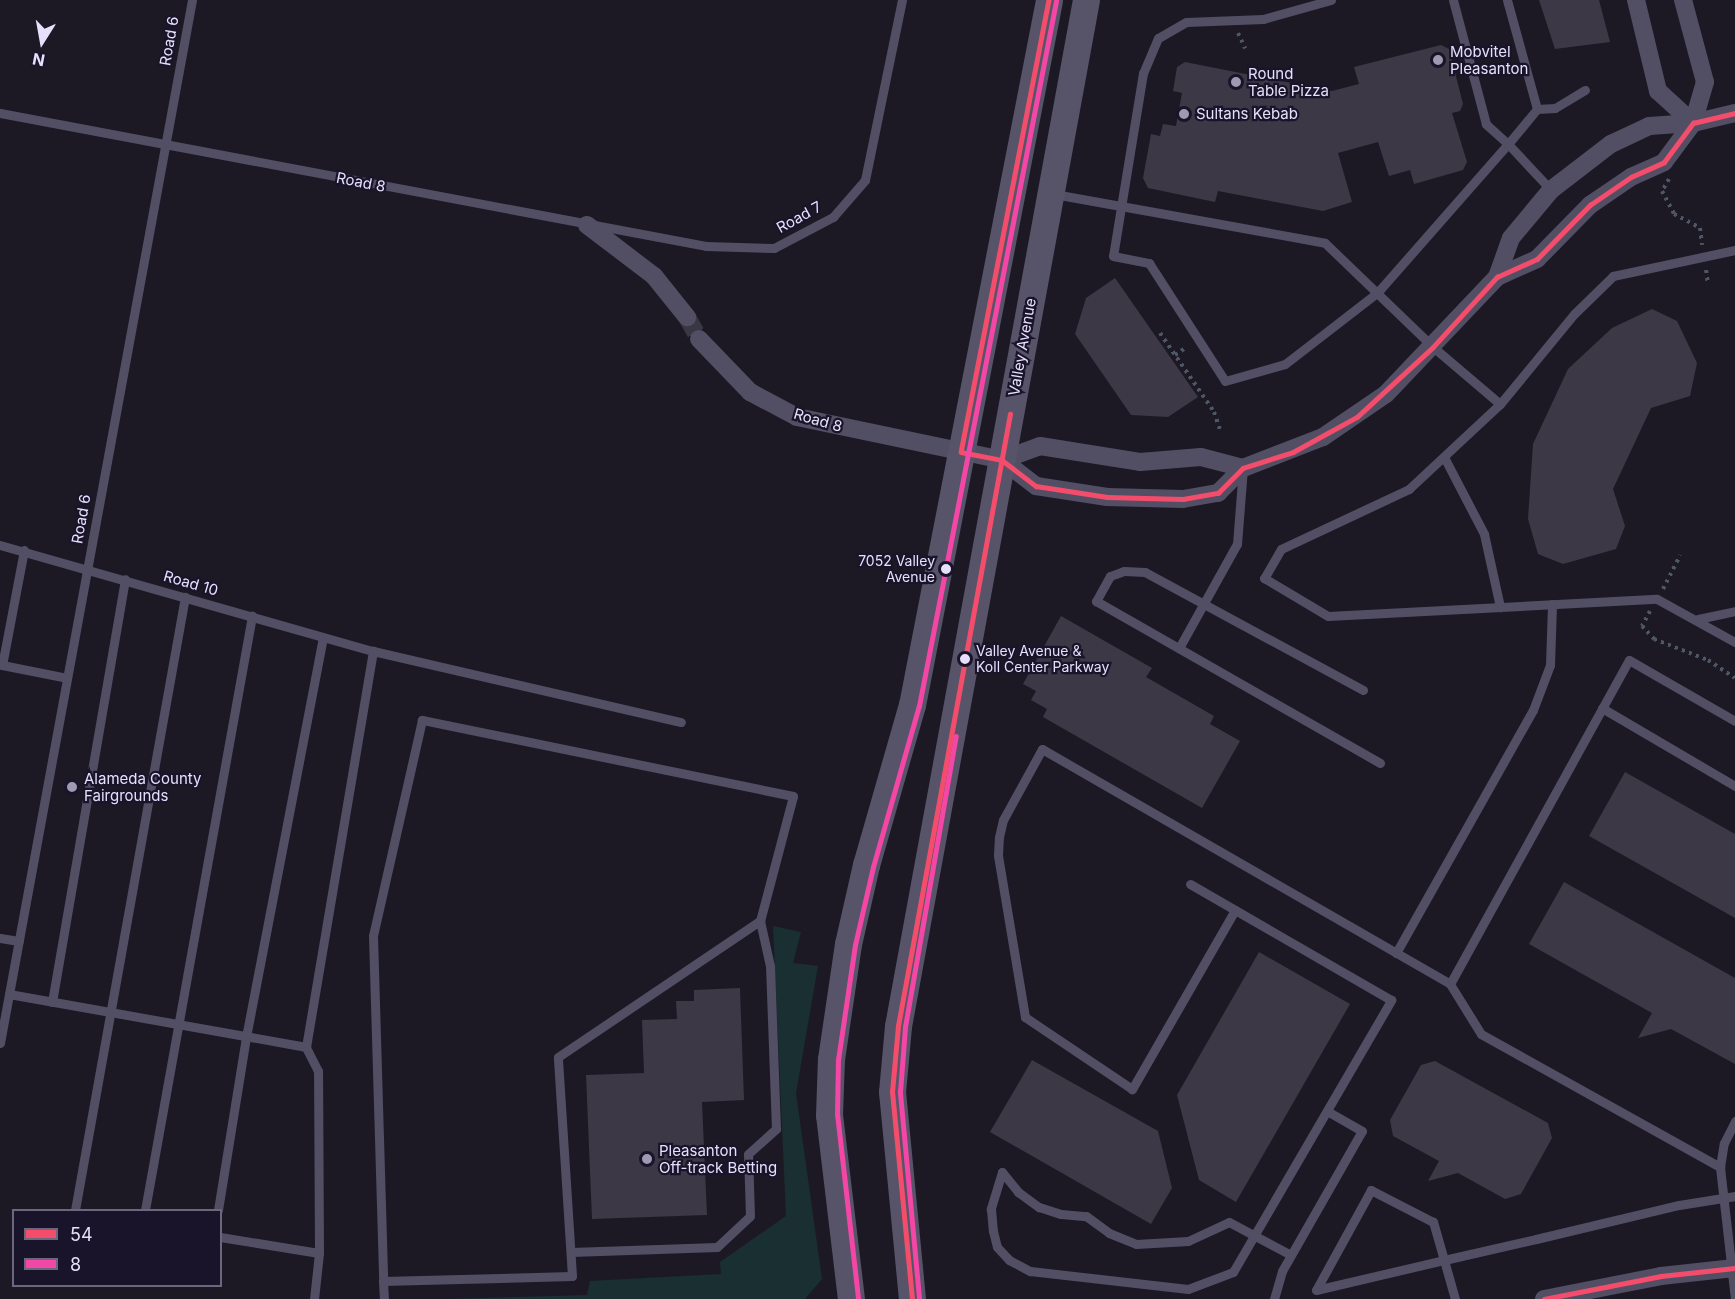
<!DOCTYPE html>
<html>
<head>
<meta charset="utf-8">
<style>
	body { margin:0 }
	#map { position:relative; width:1735px; height:1299px; overflow:hidden; background:#1c1925; font-family:Inter,sans-serif }
	div>[style] { position:absolute }
	[style*='--x'] { left:calc(var(--x)*1px); top:calc(var(--y)*1px); width:calc(var(--w)*1px); rotate:calc(var(--a)*1deg) }
	.green>* { inset:0; background:#192f32 }
	.building>* { inset:0; background:#3c3846 }
	.street-tunnel>* { height:18px; margin-top:-9px; transform-origin:0; background:repeating-linear-gradient(90deg,#3a3745 0 18px,transparent 0 27px) }
	.path>* { height:4px; margin-top:-2px; transform-origin:0; background:repeating-linear-gradient(90deg,#4d5765 0 3px,transparent 0 7.5px) }
	.lane>* { height:9px; margin:-4.5px; padding:0 4.5px; transform-origin:4.5px; border-radius:4.5px; background:#524f65 }
	.street>* { height:18px; margin:-9px; padding:0 9px; transform-origin:9px; border-radius:9px; background:#524f65 }
	.secondary>* { height:27px; margin:-13.5px; padding:0 13.5px; transform-origin:13.5px; border-radius:13.5px; background:#57546a }
	.bus-1>* { height:4.5px; margin:-2.25px; padding:0 2.25px; transform-origin:2.25px; border-radius:2.25px; background:#f44d6c }
	.bus-2>* { height:4.5px; margin:-2.25px; padding:0 2.25px; transform-origin:2.25px; border-radius:2.25px; background:#f346a5 }
	.dots>* { width:16px; height:16px; translate:-50% -50%; box-sizing:border-box; border:3px solid #1a142a; border-radius:50% }
	span { translate:-50% -50%; white-space:nowrap; text-align:center; line-height:1.15; -webkit-text-stroke:4.5px #1a142a; paint-order:stroke }
	.bus-label { font-size:14px; color:#e6e0fc }
	.right { translate:-100% -50%; text-align:right }
	.left { translate:0 -50%; text-align:left }
	.street-label { font-size:15px; color:#e6e0fc }
	.poi-label { font-size:15px; color:#e6e0fc }
	.legend { position:absolute; left:12px; top:1209px; width:210px; height:78px; box-sizing:border-box; background:#1a142a; border:2px solid #6c667e; margin:0; padding:8px 10px; list-style:none; font-size:18px; color:#e6e0fc }
	.legend li { display:flex; align-items:center; gap:12px; height:30px }
	.legend b { width:30px; border:2px solid #6c667e }
	.north { position:absolute; left:12px; top:12px; width:60px; height:60px; -webkit-text-stroke:4px #1a142a; paint-order:stroke; rotate:191deg; font-size:16px; font-weight:700; line-height:24px; text-align:center; color:#e6e0fc }
	.north::after { content:''; display:block; margin:auto; width:21px; height:27px; background:#e6e0fc; clip-path:polygon(50% 0,100% 100%,50% 72%,0 100%) }
</style>
</head>
<body>
<div id="map">
	<div class="green">
		<i style="clip-path:polygon(773px 926px,801px 932px,793px 963px,818px 966px,796px 1093px,822px 1279px,805px 1299px,447px 1299px,587px 1295px,590px 1281px,721px 1274px,720px 1262px,786px 1216px)"></i>
	</div>
	<div class="building">
		<i style="clip-path:polygon(1539px 0,1599px 0,1610px 42px,1555px 49px)"></i>
		<i style="clip-path:polygon(1441px 45px,1449px 49px,1463px 104px,1460px 111px,1452px 113px,1467px 162px,1463px 170px,1414px 184px,1410px 170px,1389px 176px,1378px 142px,1338px 153px,1352px 202px,1323px 211px,1218px 191px,1215px 202px,1148px 188px,1143px 178px,1151px 134px,1160px 136px,1163px 124px,1176px 126px,1182px 93px,1173px 91px,1177px 67px,1185px 62px,1332px 91px,1359px 84px,1354px 67px)"></i>
		<i style="clip-path:polygon(1115px 278px,1198px 397px,1168px 417px,1131px 415px,1075px 334px,1086px 298px)"></i>
		<i style="clip-path:polygon(1652px 309px,1677px 321px,1697px 363px,1690px 396px,1651px 408px,1613px 489px,1625px 526px,1616px 549px,1563px 564px,1538px 554px,1528px 519px,1533px 444px,1568px 369px,1612px 328px)"></i>
		<i style="clip-path:polygon(1061px 616px,1152px 668px,1146px 677px,1214px 716px,1210px 724px,1240px 741px,1202px 808px,1043px 717px,1047px 709px,1031px 700px,1036px 691px,1023px 684px)"></i>
		<i style="clip-path:polygon(1625px 772px,1735px 834px,1735px 918px,1589px 836px)"></i>
		<i style="clip-path:polygon(1564px 882px,1735px 978px,1735px 1064px,1671px 1029px,1638px 1038px,1652px 1013px,1529px 944px)"></i>
		<i style="clip-path:polygon(1259px 952px,1350px 1004px,1236px 1202px,1199px 1180px,1177px 1095px)"></i>
		<i style="clip-path:polygon(740px 988px,744px 1100px,702px 1102px,707px 1215px,592px 1219px,586px 1075px,644px 1073px,642px 1020px,677px 1019px,676px 1001px,694px 1001px,694px 990px)"></i>
		<i style="clip-path:polygon(1032px 1060px,1158px 1131px,1172px 1188px,1151px 1224px,990px 1132px)"></i>
		<i style="clip-path:polygon(1435px 1061px,1548px 1123px,1552px 1138px,1521px 1194px,1505px 1199px,1458px 1173px,1428px 1181px,1439px 1161px,1393px 1136px,1390px 1120px,1421px 1065px)"></i>
	</div>
	<div class="street-tunnel">
		<i style="--x:687;--y:317;--w:25;--a:61"></i>
	</div>
	<div class="path">
		<i style="--x:1238;--y:33;--w:17;--a:65"></i>
		<i style="--x:1669;--y:179;--w:14;--a:120"></i>
		<i style="--x:1662;--y:191;--w:26;--a:62"></i>
		<i style="--x:1674;--y:214;--w:30;--a:28"></i>
		<i style="--x:1700;--y:228;--w:17;--a:83"></i>
		<i style="--x:1706;--y:270;--w:15;--a:82"></i>
		<i style="--x:1160;--y:333;--w:96;--a:55.6"></i>
		<i style="--x:1214;--y:412;--w:18;--a:71"></i>
		<i style="--x:1175;--y:355;--w:14;--a:-34"></i>
		<i style="--x:1663;--y:589;--w:38;--a:-63"></i>
		<i style="--x:1650;--y:611;--w:17;--a:118"></i>
		<i style="--x:1642;--y:626;--w:18;--a:47"></i>
		<i style="--x:1654;--y:639;--w:58;--a:21.3"></i>
		<i style="--x:1708;--y:660;--w:32;--a:34"></i>
	</div>
	<div class="lane">
		<i style="--x:1331;--y:0;--w:71;--a:164.4"></i>
		<i style="--x:1263;--y:19;--w:77;--a:177.8"></i>
		<i style="--x:1186;--y:22;--w:32;--a:150"></i>
		<i style="--x:1158;--y:38;--w:38;--a:113"></i>
		<i style="--x:1143;--y:73;--w:185;--a:99.3"></i>
		<i style="--x:1113;--y:256;--w:37;--a:11"></i>
		<i style="--x:1149;--y:263;--w:140;--a:57.2"></i>
		<i style="--x:1225;--y:381;--w:62;--a:-15.8"></i>
		<i style="--x:1285;--y:364;--w:116;--a:-37.7"></i>
		<i style="--x:1377;--y:293;--w:198;--a:-48.7"></i>
		<i style="--x:1508;--y:144;--w:30;--a:-138"></i>
		<i style="--x:1486;--y:124;--w:128;--a:-104.9"></i>
		<i style="--x:1507;--y:0;--w:113;--a:74.6"></i>
		<i style="--x:1537;--y:109;--w:45;--a:129.6"></i>
		<i style="--x:1508;--y:144;--w:63;--a:46.9"></i>
		<i style="--x:1537;--y:109;--w:18;--a:-3"></i>
		<i style="--x:1555;--y:108;--w:35;--a:-31"></i>
		<i style="--x:0;--y:113;--w:718;--a:10.67"></i>
		<i style="--x:706;--y:246;--w:68;--a:1.7"></i>
		<i style="--x:774;--y:248;--w:67;--a:-27.7"></i>
		<i style="--x:833;--y:217;--w:49;--a:-49.1"></i>
		<i style="--x:865;--y:180;--w:184;--a:-78.4"></i>
		<i style="--x:1054;--y:194;--w:275;--a:10.2"></i>
		<i style="--x:1325;--y:243;--w:150;--a:43.9"></i>
		<i style="--x:1433;--y:347;--w:88;--a:40.4"></i>
		<i style="--x:1735;--y:250;--w:125;--a:168"></i>
		<i style="--x:1613;--y:276;--w:54;--a:135.7"></i>
		<i style="--x:1574;--y:314;--w:117;--a:129.4"></i>
		<i style="--x:1500;--y:404;--w:125;--a:137"></i>
		<i style="--x:1409;--y:489;--w:141;--a:154.9"></i>
		<i style="--x:1281;--y:549;--w:34;--a:120"></i>
		<i style="--x:1264;--y:578;--w:74;--a:30.7"></i>
		<i style="--x:1328;--y:616;--w:329;--a:-3"></i>
		<i style="--x:1657;--y:599;--w:89;--a:28.9"></i>
		<i style="--x:1444;--y:457;--w:87;--a:62.5"></i>
		<i style="--x:1484;--y:534;--w:75;--a:77.6"></i>
		<i style="--x:0;--y:545;--w:388;--a:15.9"></i>
		<i style="--x:373;--y:651;--w:316;--a:13"></i>
		<i style="--x:24;--y:550;--w:117;--a:100.8"></i>
		<i style="--x:2;--y:665;--w:66;--a:11.3"></i>
		<i style="--x:1698;--y:619;--w:38;--a:-12"></i>
		<i style="--x:1179;--y:648;--w:119;--a:-60.9"></i>
		<i style="--x:1237;--y:544;--w:76;--a:-85.5"></i>
		<i style="--x:1363;--y:690;--w:248;--a:-151.6"></i>
		<i style="--x:1145;--y:572;--w:21;--a:-177"></i>
		<i style="--x:1124;--y:571;--w:15;--a:160"></i>
		<i style="--x:1110;--y:576;--w:29;--a:119"></i>
		<i style="--x:1096;--y:601;--w:327;--a:29.7"></i>
		<i style="--x:1602;--y:708;--w:154;--a:30.4"></i>
		<i style="--x:1235;--y:910;--w:207;--a:119.9"></i>
		<i style="--x:1132;--y:1089;--w:129;--a:-146.1"></i>
		<i style="--x:1025;--y:1017;--w:164;--a:-99.5"></i>
		<i style="--x:998;--y:855;--w:18;--a:-87"></i>
		<i style="--x:999;--y:837;--w:17;--a:-77"></i>
		<i style="--x:1003;--y:820;--w:81;--a:-61.2"></i>
		<i style="--x:1042;--y:749;--w:471;--a:29.9"></i>
		<i style="--x:1450;--y:984;--w:59;--a:58.2"></i>
		<i style="--x:1481;--y:1034;--w:274;--a:29.1"></i>
		<i style="--x:0;--y:938;--w:19;--a:9"></i>
		<i style="--x:1396;--y:953;--w:279;--a:-60.6"></i>
		<i style="--x:1533;--y:710;--w:48;--a:-69.3"></i>
		<i style="--x:1550;--y:665;--w:61;--a:-88.1"></i>
		<i style="--x:1450;--y:984;--w:370;--a:-61.1"></i>
		<i style="--x:1629;--y:660;--w:122;--a:29.9"></i>
		<i style="--x:9;--y:994;--w:302;--a:10.1"></i>
		<i style="--x:52;--y:1002;--w:429;--a:-80.2"></i>
		<i style="--x:0;--y:1043;--w:1061;--a:-79.57"></i>
		<i style="--x:1002;--y:1172;--w:39;--a:107"></i>
		<i style="--x:991;--y:1209;--w:22;--a:85"></i>
		<i style="--x:993;--y:1231;--w:16;--a:76"></i>
		<i style="--x:997;--y:1247;--w:18;--a:47"></i>
		<i style="--x:1009;--y:1260;--w:24;--a:28"></i>
		<i style="--x:1030;--y:1271;--w:159;--a:6.5"></i>
		<i style="--x:1188;--y:1289;--w:48;--a:-20.7"></i>
		<i style="--x:1233;--y:1272;--w:315;--a:-59.8"></i>
		<i style="--x:1391;--y:1000;--w:232;--a:-150"></i>
		<i style="--x:1002;--y:1172;--w:26;--a:51"></i>
		<i style="--x:1018;--y:1192;--w:26;--a:36"></i>
		<i style="--x:1039;--y:1207;--w:23;--a:18"></i>
		<i style="--x:1061;--y:1214;--w:25;--a:5"></i>
		<i style="--x:1086;--y:1216;--w:29;--a:36"></i>
		<i style="--x:1109;--y:1233;--w:29;--a:22"></i>
		<i style="--x:1136;--y:1244;--w:52;--a:-3.3"></i>
		<i style="--x:1188;--y:1241;--w:45;--a:-24.9"></i>
		<i style="--x:1229;--y:1222;--w:70;--a:28"></i>
		<i style="--x:75;--y:1210;--w:623;--a:-79.83"></i>
		<i style="--x:145;--y:1210;--w:604;--a:-79.79"></i>
		<i style="--x:218;--y:1210;--w:175;--a:-80.8"></i>
		<i style="--x:246;--y:1037;--w:407;--a:-79.1"></i>
		<i style="--x:220;--y:1237;--w:100;--a:9.2"></i>
		<i style="--x:571;--y:1252;--w:146;--a:-2"></i>
		<i style="--x:717;--y:1247;--w:45;--a:-43.2"></i>
		<i style="--x:750;--y:1216;--w:62;--a:-91.8"></i>
		<i style="--x:748;--y:1154;--w:38;--a:-42"></i>
		<i style="--x:776;--y:1129;--w:163;--a:-92.1"></i>
		<i style="--x:770;--y:966;--w:46;--a:-102.5"></i>
		<i style="--x:383;--y:1281;--w:189;--a:-1.5"></i>
		<i style="--x:572;--y:1276;--w:219;--a:-93.7"></i>
		<i style="--x:558;--y:1057;--w:244;--a:-34"></i>
		<i style="--x:760;--y:921;--w:129;--a:-75.2"></i>
		<i style="--x:793;--y:796;--w:379;--a:-168.4"></i>
		<i style="--x:422;--y:720;--w:221;--a:102.8"></i>
		<i style="--x:373;--y:936;--w:345;--a:88.3"></i>
		<i style="--x:383;--y:1281;--w:18;--a:87"></i>
		<i style="--x:314;--y:1299;--w:46;--a:-83.8"></i>
		<i style="--x:319;--y:1253;--w:182;--a:-90.3"></i>
		<i style="--x:318;--y:1071;--w:27;--a:-117"></i>
		<i style="--x:306;--y:1047;--w:402;--a:-80.4"></i>
		<i style="--x:1274;--y:1299;--w:29;--a:-74"></i>
		<i style="--x:1282;--y:1271;--w:161;--a:-60.3"></i>
		<i style="--x:1362;--y:1131;--w:40;--a:-150.3"></i>
		<i style="--x:1455;--y:1299;--w:41;--a:-105.8"></i>
		<i style="--x:1444;--y:1260;--w:40;--a:-106"></i>
		<i style="--x:1433;--y:1222;--w:70;--a:-152.7"></i>
		<i style="--x:1371;--y:1190;--w:114;--a:118.8"></i>
		<i style="--x:1316;--y:1290;--w:131;--a:-13.2"></i>
		<i style="--x:1444;--y:1260;--w:94;--a:-12.9"></i>
		<i style="--x:1536;--y:1239;--w:147;--a:-13.4"></i>
		<i style="--x:1679;--y:1205;--w:57;--a:-9.1"></i>
		<i style="--x:1735;--y:1299;--w:133;--a:-96.5"></i>
		<i style="--x:1720;--y:1167;--w:24;--a:-81"></i>
		<i style="--x:1724;--y:1143;--w:25;--a:-63"></i>
	</div>
	<div class="street">
		<i style="--x:1636;--y:0;--w:94;--a:76.4"></i>
		<i style="--x:1658;--y:91;--w:47;--a:42.4"></i>
		<i style="--x:587;--y:225;--w:84;--a:37.3"></i>
		<i style="--x:654;--y:276;--w:53;--a:51.2"></i>
		<i style="--x:1497;--y:277;--w:44;--a:-24.2"></i>
		<i style="--x:1537;--y:259;--w:76;--a:-45.5"></i>
		<i style="--x:1590;--y:205;--w:50;--a:-34.3"></i>
		<i style="--x:1631;--y:177;--w:36;--a:-24"></i>
		<i style="--x:1664;--y:162;--w:49;--a:-53.4"></i>
		<i style="--x:1693;--y:123;--w:43;--a:-73.7"></i>
		<i style="--x:1705;--y:82;--w:85;--a:-105"></i>
		<i style="--x:699;--y:339;--w:74;--a:46.1"></i>
		<i style="--x:750;--y:392;--w:53;--a:28"></i>
		<i style="--x:797;--y:417;--w:209;--a:11.8"></i>
		<i style="--x:1002;--y:460;--w:43;--a:37.4"></i>
		<i style="--x:1036;--y:486;--w:72;--a:8.8"></i>
		<i style="--x:1107;--y:497;--w:76;--a:1.5"></i>
		<i style="--x:1183;--y:499;--w:36;--a:-10"></i>
		<i style="--x:1218;--y:493;--w:35;--a:-45"></i>
		<i style="--x:1243;--y:468;--w:86;--a:-21.2"></i>
		<i style="--x:1323;--y:437;--w:76;--a:-34.3"></i>
		<i style="--x:1386;--y:394;--w:161;--a:-46.5"></i>
		<i style="--x:1497;--y:277;--w:41;--a:-70.3"></i>
		<i style="--x:1511;--y:238;--w:62;--a:-50.2"></i>
		<i style="--x:1551;--y:190;--w:76;--a:-37.5"></i>
		<i style="--x:1611;--y:144;--w:42;--a:-25.3"></i>
		<i style="--x:1649;--y:126;--w:44;--a:-3.9"></i>
		<i style="--x:1693;--y:123;--w:43;--a:-13.4"></i>
		<i style="--x:1002;--y:460;--w:40;--a:-20.2"></i>
		<i style="--x:1040;--y:446;--w:101;--a:9.1"></i>
		<i style="--x:1140;--y:462;--w:61;--a:-4.7"></i>
		<i style="--x:1201;--y:457;--w:43;--a:14.7"></i>
		<i style="--x:1544;--y:1299;--w:119;--a:-11.1"></i>
		<i style="--x:1661;--y:1276;--w:74;--a:-6.2"></i>
	</div>
	<div class="secondary">
		<i style="--x:851;--y:1299;--w:185;--a:-96.8"></i>
		<i style="--x:829;--y:1115;--w:56;--a:-88"></i>
		<i style="--x:831;--y:1059;--w:116;--a:-81.6"></i>
		<i style="--x:848;--y:944;--w:81;--a:-77.2"></i>
		<i style="--x:866;--y:865;--w:166;--a:-74"></i>
		<i style="--x:912;--y:705;--w:718;--a:-79"></i>
		<i style="--x:912;--y:1299;--w:208;--a:-95.5"></i>
		<i style="--x:892;--y:1092;--w:66;--a:-84.8"></i>
		<i style="--x:898;--y:1026;--w:1043;--a:-79.62"></i>
	</div>
	<div class="bus-1">
		<i style="--x:1049;--y:0;--w:460;--a:101"></i>
		<i style="--x:961;--y:452;--w:42;--a:11"></i>
		<i style="--x:1002;--y:460;--w:43;--a:37.4"></i>
		<i style="--x:1036;--y:486;--w:72;--a:8.8"></i>
		<i style="--x:1107;--y:497;--w:76;--a:1.5"></i>
		<i style="--x:1183;--y:499;--w:36;--a:-10"></i>
		<i style="--x:1218;--y:493;--w:35;--a:-45"></i>
		<i style="--x:1243;--y:468;--w:52;--a:-17.7"></i>
		<i style="--x:1293;--y:452;--w:73;--a:-28.7"></i>
		<i style="--x:1357;--y:417;--w:103;--a:-42.6"></i>
		<i style="--x:1433;--y:347;--w:95;--a:-47.6"></i>
		<i style="--x:1497;--y:277;--w:44;--a:-24.2"></i>
		<i style="--x:1537;--y:259;--w:76;--a:-45.5"></i>
		<i style="--x:1590;--y:205;--w:50;--a:-34.3"></i>
		<i style="--x:1631;--y:177;--w:36;--a:-24"></i>
		<i style="--x:1664;--y:162;--w:49;--a:-53.4"></i>
		<i style="--x:1693;--y:123;--w:43;--a:-13.4"></i>
		<i style="--x:912;--y:1299;--w:208;--a:-95.5"></i>
		<i style="--x:892;--y:1092;--w:66;--a:-84.8"></i>
		<i style="--x:898;--y:1026;--w:622;--a:-79.63"></i>
		<i style="--x:1544;--y:1299;--w:119;--a:-11.1"></i>
		<i style="--x:1661;--y:1276;--w:74;--a:-6.2"></i>
	</div>
	<div class="bus-2">
		<i style="--x:858;--y:1298;--w:184;--a:-96.5"></i>
		<i style="--x:837;--y:1115;--w:55;--a:-89"></i>
		<i style="--x:838;--y:1060;--w:116;--a:-81.6"></i>
		<i style="--x:855;--y:945;--w:80;--a:-77"></i>
		<i style="--x:873;--y:867;--w:167;--a:-74.1"></i>
		<i style="--x:919;--y:706;--w:718;--a:-79"></i>
		<i style="--x:919;--y:1298;--w:207;--a:-95.3"></i>
		<i style="--x:900;--y:1092;--w:65;--a:-85.6"></i>
		<i style="--x:905;--y:1027;--w:295;--a:-80.1"></i>
	</div>
	<div class="dots">
		<i style="left:1438px;top:60px;background:#9f9ab1"></i>
		<i style="left:1236px;top:82px;background:#9f9ab1"></i>
		<i style="left:1184px;top:114px;background:#9f9ab1"></i>
		<i style="left:946px;top:569px;background:#e6e0fc"></i>
		<i style="left:965px;top:659px;background:#e6e0fc"></i>
		<i style="left:72px;top:787px;background:#9f9ab1"></i>
		<i style="left:647px;top:1159px;background:#9f9ab1"></i>
	</div>
	<div class="bus-label">
		<span class="right" style="left:935px;top:569px">7052 Valley<br>Avenue</span>
		<span class="left" style="left:976px;top:659px">Valley Avenue &amp;<br>Koll Center Parkway</span>
	</div>
	<div class="street-label">
		<span style="left:169px;top:41px;rotate:-80deg">Road 6</span>
		<span style="left:361px;top:182px;rotate:11deg">Road 8</span>
		<span style="left:799px;top:217px;rotate:-29deg">Road 7</span>
		<span style="left:1022px;top:347px;rotate:-80deg">Valley Avenue</span>
		<span style="left:818px;top:420px;rotate:16deg">Road 8</span>
		<span style="left:81px;top:519px;rotate:-80deg">Road 6</span>
		<span style="left:191px;top:583px;rotate:16deg">Road 10</span>
	</div>
	<div class="poi-label">
		<span class="left" style="left:1450px;top:60px">Mobvitel<br>Pleasanton</span>
		<span class="left" style="left:1248px;top:82px">Round<br>Table Pizza</span>
		<span class="left" style="left:1196px;top:114px">Sultans Kebab</span>
		<span class="left" style="left:84px;top:787px">Alameda County<br>Fairgrounds</span>
		<span class="left" style="left:659px;top:1159px">Pleasanton<br>Off-track Betting</span>
	</div>
	<ul class="legend">
	<li><b style="height:8px;background:#f44d6c"></b>54</li>
	<li><b style="height:8px;background:#f346a5"></b>8</li>
	</ul>
	<div class="north">N</div>
</div>
</body>
</html>
